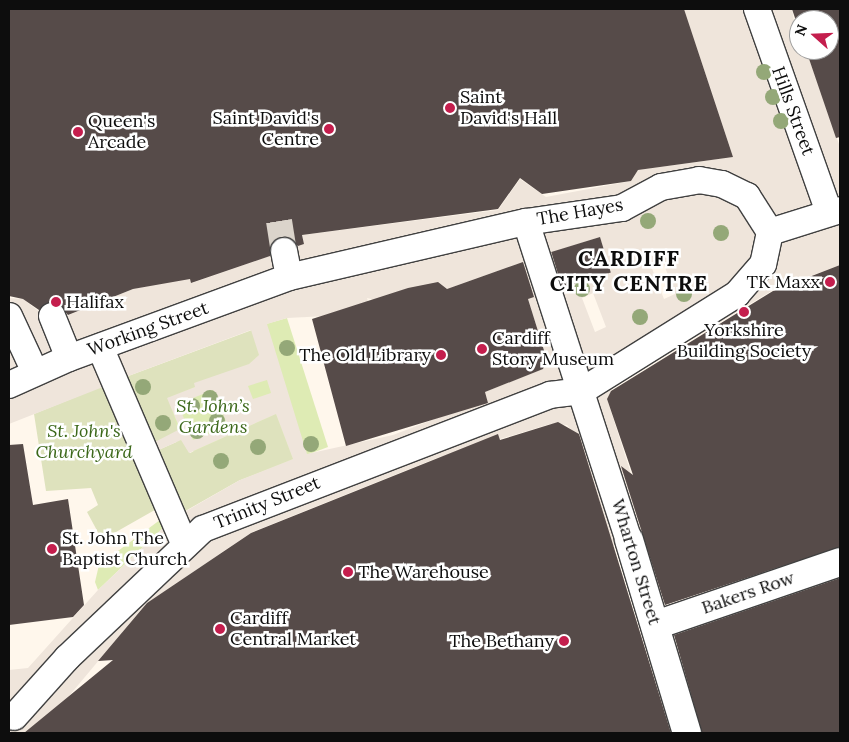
<!DOCTYPE html>
<html>
<head>
<meta charset="utf-8">
<style>
	body { margin:0 }
	#map { position:relative; width:849px; height:742px; overflow:hidden; background:#fff7ec; font-family:Lora,serif }
	div>[style] { position:absolute }
	[style*='--x'] { left:calc(var(--x)*1px); top:calc(var(--y)*1px); width:calc(var(--w)*1px); rotate:calc(var(--a)*1deg) }
	.green>* { inset:0; background:#deebb4 }
	.cemetery>* { inset:0; background:#dee2bd }
	.plaza>* { inset:0; background:#efe5db }
	.building>* { inset:0; background:#564b49; transform-origin:0 0 }
	.pedestrian-tunnel>* { height:26px; margin-top:-13px; transform-origin:0; background:repeating-linear-gradient(90deg,#dbd4cb 0 26px,transparent 0 39px) }
	.roads { filter:drop-shadow(1px 0 #404040) drop-shadow(-1px 0 #404040) drop-shadow(0 1px #404040) drop-shadow(0 -1px #404040) }
	.pedestrian>* { height:26px; margin:-13px; padding:0 13px; transform-origin:13px; border-radius:13px; background:#fff }
	.minor>* { height:28px; margin:-14px; padding:0 14px; transform-origin:14px; border-radius:14px; background:#fff }
	.trees>* { width:16px; height:16px; margin:-8px; border-radius:50%; background:#94a878 }
	.dots>* { width:14px; height:14px; translate:-50% -50%; box-sizing:border-box; border:2px solid #fff; border-radius:50% }
	span { translate:-50% -50%; white-space:nowrap; text-align:center; line-height:1.15; -webkit-text-stroke:5px #fff; paint-order:stroke }
	.poi-label { font-size:18px; color:#0d0d0d }
	.left { translate:0 -50%; text-align:left }
	.right { translate:-100% -50%; text-align:right }
	.street-label { font-size:18px; color:#0d0d0d }
	.park-label { font-size:18px; color:#3c681a; font-style:italic }
	.district-label { font-size:22px; color:#0d0d0d; font-weight:700; letter-spacing:1px }
	.frame { position:absolute; inset:0; border:10px solid #0d0d0d; pointer-events:none }
	.north { position:absolute; left:789px; top:10px; width:50px; height:50px; box-sizing:border-box; background:#fff; border:1px solid #9e9e9e; border-radius:50%; rotate:290deg; font-size:14px; font-weight:700; line-height:20px; text-align:center; color:#0d0d0d }
	.north::after { content:''; display:block; margin:auto; width:18px; height:22px; background:#c41e4d; clip-path:polygon(50% 0,100% 100%,50% 72%,0 100%) }
</style>
</head>
<body>
<div id="map">
	<div class="green">
		<i style="clip-path:polygon(287px 318px,328px 447px,240px 480px,140px 419px,266px 324px)"></i>
		<i style="clip-path:polygon(164px 517px,167px 524px,98px 590px,95px 582px,99px 565px)"></i>
	</div>
	<div class="cemetery">
		<i style="clip-path:polygon(252px 330px,259px 355px,249px 364px,168px 398px,179px 433px,151px 444px,123px 378px)"></i>
		<i style="clip-path:polygon(108px 384px,160px 507px,116px 532px,100px 536px,87px 512px,98px 505px,91px 488px,46px 491px,34px 414px)"></i>
		<i style="clip-path:polygon(276px 414px,293px 459px,240px 480px,180px 514px,154px 452px,181px 440px,190px 453px)"></i>
	</div>
	<div class="plaza">
		<i style="clip-path:polygon(evenodd,684px 9px,792px 9px,799px 50px,806px 50px,840px 147px,840px 265px,773px 290px,613px 387px,607px 399px,650px 533px,610px 547px,577px 437px,567px 425px,550px 424px,437px 458px,252px 532px,146px 604px,38px 733px,9px 733px,9px 670px,28px 668px,98px 590px,167px 524px,108px 385px,9px 424px,9px 298px,23px 299px,41px 313px,64px 317px,133px 289px,189px 277px,192px 283px,304px 244px,302px 235px,498px 210px,520px 179px,546px 197px,631px 181px,638px 170px,733px 157px,684px 9px,600px 237px,611px 272px,567px 286px,556px 251px,600px 237px,684px 9px,663px 262px,675px 294px,664px 299px,651px 266px,663px 262px,684px 9px,517px 264px,547px 360px,542px 369px,485px 392px,487px 399px,393px 435px,307px 454px,267px 324px,287px 318px,326px 316px,369px 304px,367px 298px,379px 301px,408px 288px,447px 289px,517px 264px,684px 9px,593px 293px,606px 327px,595px 332px,582px 298px,593px 293px,684px 9px,251px 330px,259px 355px,249px 364px,194px 383px,195px 387px,167px 398px,180px 429px,151px 444px,123px 378px,251px 330px,684px 9px,267px 380px,271px 393px,253px 399px,248px 386px,267px 380px,684px 9px,213px 390px,228px 426px,193px 440px,178px 404px,213px 390px,684px 9px,276px 414px,293px 459px,240px 480px,181px 514px,154px 452px,181px 440px,189px 453px,276px 414px)"></i>
	</div>
	<div class="building">
		<i style="clip-path:polygon(9px 9px,684px 9px,733px 157px,638px 170px,631px 181px,542px 194px,520px 178px,498px 209px,302px 235px,304px 244px,298px 246px,289px 237px,281px 236px,270px 246px,270px 256px,191px 283px,190px 279px,133px 289px,68px 315px,55px 301px,39px 310px,23px 299px,9px 296px)"></i>
		<i style="clip-path:polygon(792px 9px,840px 9px,840px 137px,836px 138px,806px 50px,829px 50px,829px 20px,799px 20px,799px 30px)"></i>
		<i style="left:600px;top:237px;width:37px;height:51px;rotate:73deg"></i>
		<i style="clip-path:polygon(523px 262px,534px 297px,528px 299px,547px 360px,543px 369px,485px 392px,488px 403px,346px 446px,312px 319px,408px 288px,438px 282px,447px 289px)"></i>
		<i style="clip-path:polygon(840px 265px,840px 547px,665px 605px,621px 466px,633px 475px,607px 399px,611px 391px,773px 291px)"></i>
		<i style="clip-path:polygon(558px 422px,579px 434px,671px 733px,24px 733px,113px 660px,98px 661px,147px 603px,251px 533px,498px 434px,500px 440px)"></i>
		<i style="clip-path:polygon(23px 444px,33px 505px,68px 499px,84px 605px,73px 617px,9px 625px,9px 445px)"></i>
		<i style="clip-path:polygon(840px 578px,840px 733px,702px 733px,674px 635px)"></i>
	</div>
	<div class="pedestrian-tunnel">
		<i style="--x:279;--y:221;--w:30;--a:81"></i>
	</div>
	<div class="roads">
		<div class="pedestrian">
			<i style="--x:757;--y:9;--w:215;--a:70.5"></i>
			<i style="--x:526;--y:222;--w:334;--a:72.1"></i>
			<i style="--x:770;--y:232;--w:73;--a:-17.4"></i>
			<i style="--x:284;--y:251;--w:26;--a:79"></i>
			<i style="--x:9;--y:316;--w:62;--a:65.1"></i>
			<i style="--x:52;--y:316;--w:45;--a:68"></i>
			<i style="--x:100;--y:347;--w:215;--a:66.8"></i>
			<i style="--x:9;--y:385;--w:66;--a:-24.2"></i>
			<i style="--x:69;--y:358;--w:234;--a:-20.2"></i>
			<i style="--x:289;--y:277;--w:243;--a:-13.1"></i>
			<i style="--x:526;--y:222;--w:97;--a:-8.3"></i>
			<i style="--x:622;--y:208;--w:44;--a:-28.3"></i>
			<i style="--x:661;--y:187;--w:39;--a:-10"></i>
			<i style="--x:699;--y:180;--w:23;--a:10"></i>
			<i style="--x:722;--y:184;--w:28;--a:26"></i>
			<i style="--x:747;--y:196;--w:43;--a:57.4"></i>
			<i style="--x:770;--y:232;--w:33;--a:102"></i>
			<i style="--x:763;--y:264;--w:40;--a:131"></i>
			<i style="--x:737;--y:294;--w:183;--a:148"></i>
			<i style="--x:582;--y:391;--w:32;--a:173"></i>
			<i style="--x:550;--y:395;--w:372;--a:158.9"></i>
			<i style="--x:203;--y:529;--w:187;--a:136.5"></i>
			<i style="--x:67;--y:658;--w:79;--a:131.9"></i>
		</div>
		<div class="minor">
			<i style="--x:629;--y:540;--w:202;--a:73.3"></i>
			<i style="--x:656;--y:625;--w:194;--a:-18.9"></i>
		</div>
	</div>
	<div class="trees">
		<i style="left:764px;top:72px"></i>
		<i style="left:773px;top:97px"></i>
		<i style="left:781px;top:121px"></i>
		<i style="left:648px;top:221px"></i>
		<i style="left:721px;top:233px"></i>
		<i style="left:582px;top:289px"></i>
		<i style="left:684px;top:294px"></i>
		<i style="left:640px;top:317px"></i>
		<i style="left:287px;top:348px"></i>
		<i style="left:143px;top:387px"></i>
		<i style="left:210px;top:398px"></i>
		<i style="left:192px;top:406px"></i>
		<i style="left:217px;top:421px"></i>
		<i style="left:163px;top:423px"></i>
		<i style="left:197px;top:431px"></i>
		<i style="left:311px;top:444px"></i>
		<i style="left:258px;top:447px"></i>
		<i style="left:221px;top:461px"></i>
	</div>
	<div class="dots">
		<i style="left:450px;top:108px;background:#c41e4d"></i>
		<i style="left:329px;top:129px;background:#c41e4d"></i>
		<i style="left:78px;top:132px;background:#c41e4d"></i>
		<i style="left:830px;top:282px;background:#c41e4d"></i>
		<i style="left:56px;top:302px;background:#c41e4d"></i>
		<i style="left:744px;top:312px;background:#c41e4d"></i>
		<i style="left:482px;top:349px;background:#c41e4d"></i>
		<i style="left:441px;top:355px;background:#c41e4d"></i>
		<i style="left:52px;top:549px;background:#c41e4d"></i>
		<i style="left:348px;top:572px;background:#c41e4d"></i>
		<i style="left:220px;top:629px;background:#c41e4d"></i>
		<i style="left:564px;top:641px;background:#c41e4d"></i>
	</div>
	<div class="poi-label">
		<span class="left" style="left:460px;top:108px">Saint<br>David's Hall</span>
		<span class="right" style="left:319px;top:129px">Saint David's<br>Centre</span>
		<span class="left" style="left:88px;top:132px">Queen's<br>Arcade</span>
		<span class="right" style="left:820px;top:282px">TK Maxx</span>
		<span class="left" style="left:66px;top:302px">Halifax</span>
		<span style="left:744px;top:341px">Yorkshire<br>Building Society</span>
		<span class="left" style="left:492px;top:349px">Cardiff<br>Story Museum</span>
		<span class="right" style="left:431px;top:355px">The Old Library</span>
		<span class="left" style="left:62px;top:549px">St. John The<br>Baptist Church</span>
		<span class="left" style="left:358px;top:572px">The Warehouse</span>
		<span class="left" style="left:230px;top:629px">Cardiff<br>Central Market</span>
		<span class="right" style="left:554px;top:641px">The Bethany</span>
	</div>
	<div class="street-label">
		<span style="left:793px;top:111px;rotate:70deg">Hills Street</span>
		<span style="left:580px;top:212px;rotate:-10deg">The Hayes</span>
		<span style="left:148px;top:329px;rotate:-20deg">Working Street</span>
		<span style="left:267px;top:503px;rotate:-22deg">Trinity Street</span>
		<span style="left:636px;top:562px;rotate:73deg">Wharton Street</span>
		<span style="left:748px;top:593px;rotate:-19deg">Bakers Row</span>
	</div>
	<div class="park-label">
		<span style="left:213px;top:417px">St. John’s<br>Gardens</span>
		<span style="left:84px;top:442px">St. John's<br>Churchyard</span>
	</div>
	<div class="district-label">
		<span style="left:629px;top:271px">CARDIFF<br>CITY CENTRE</span>
	</div>
	<div class="frame"></div>
	<div class="north">N</div>
</div>
</body>
</html>
